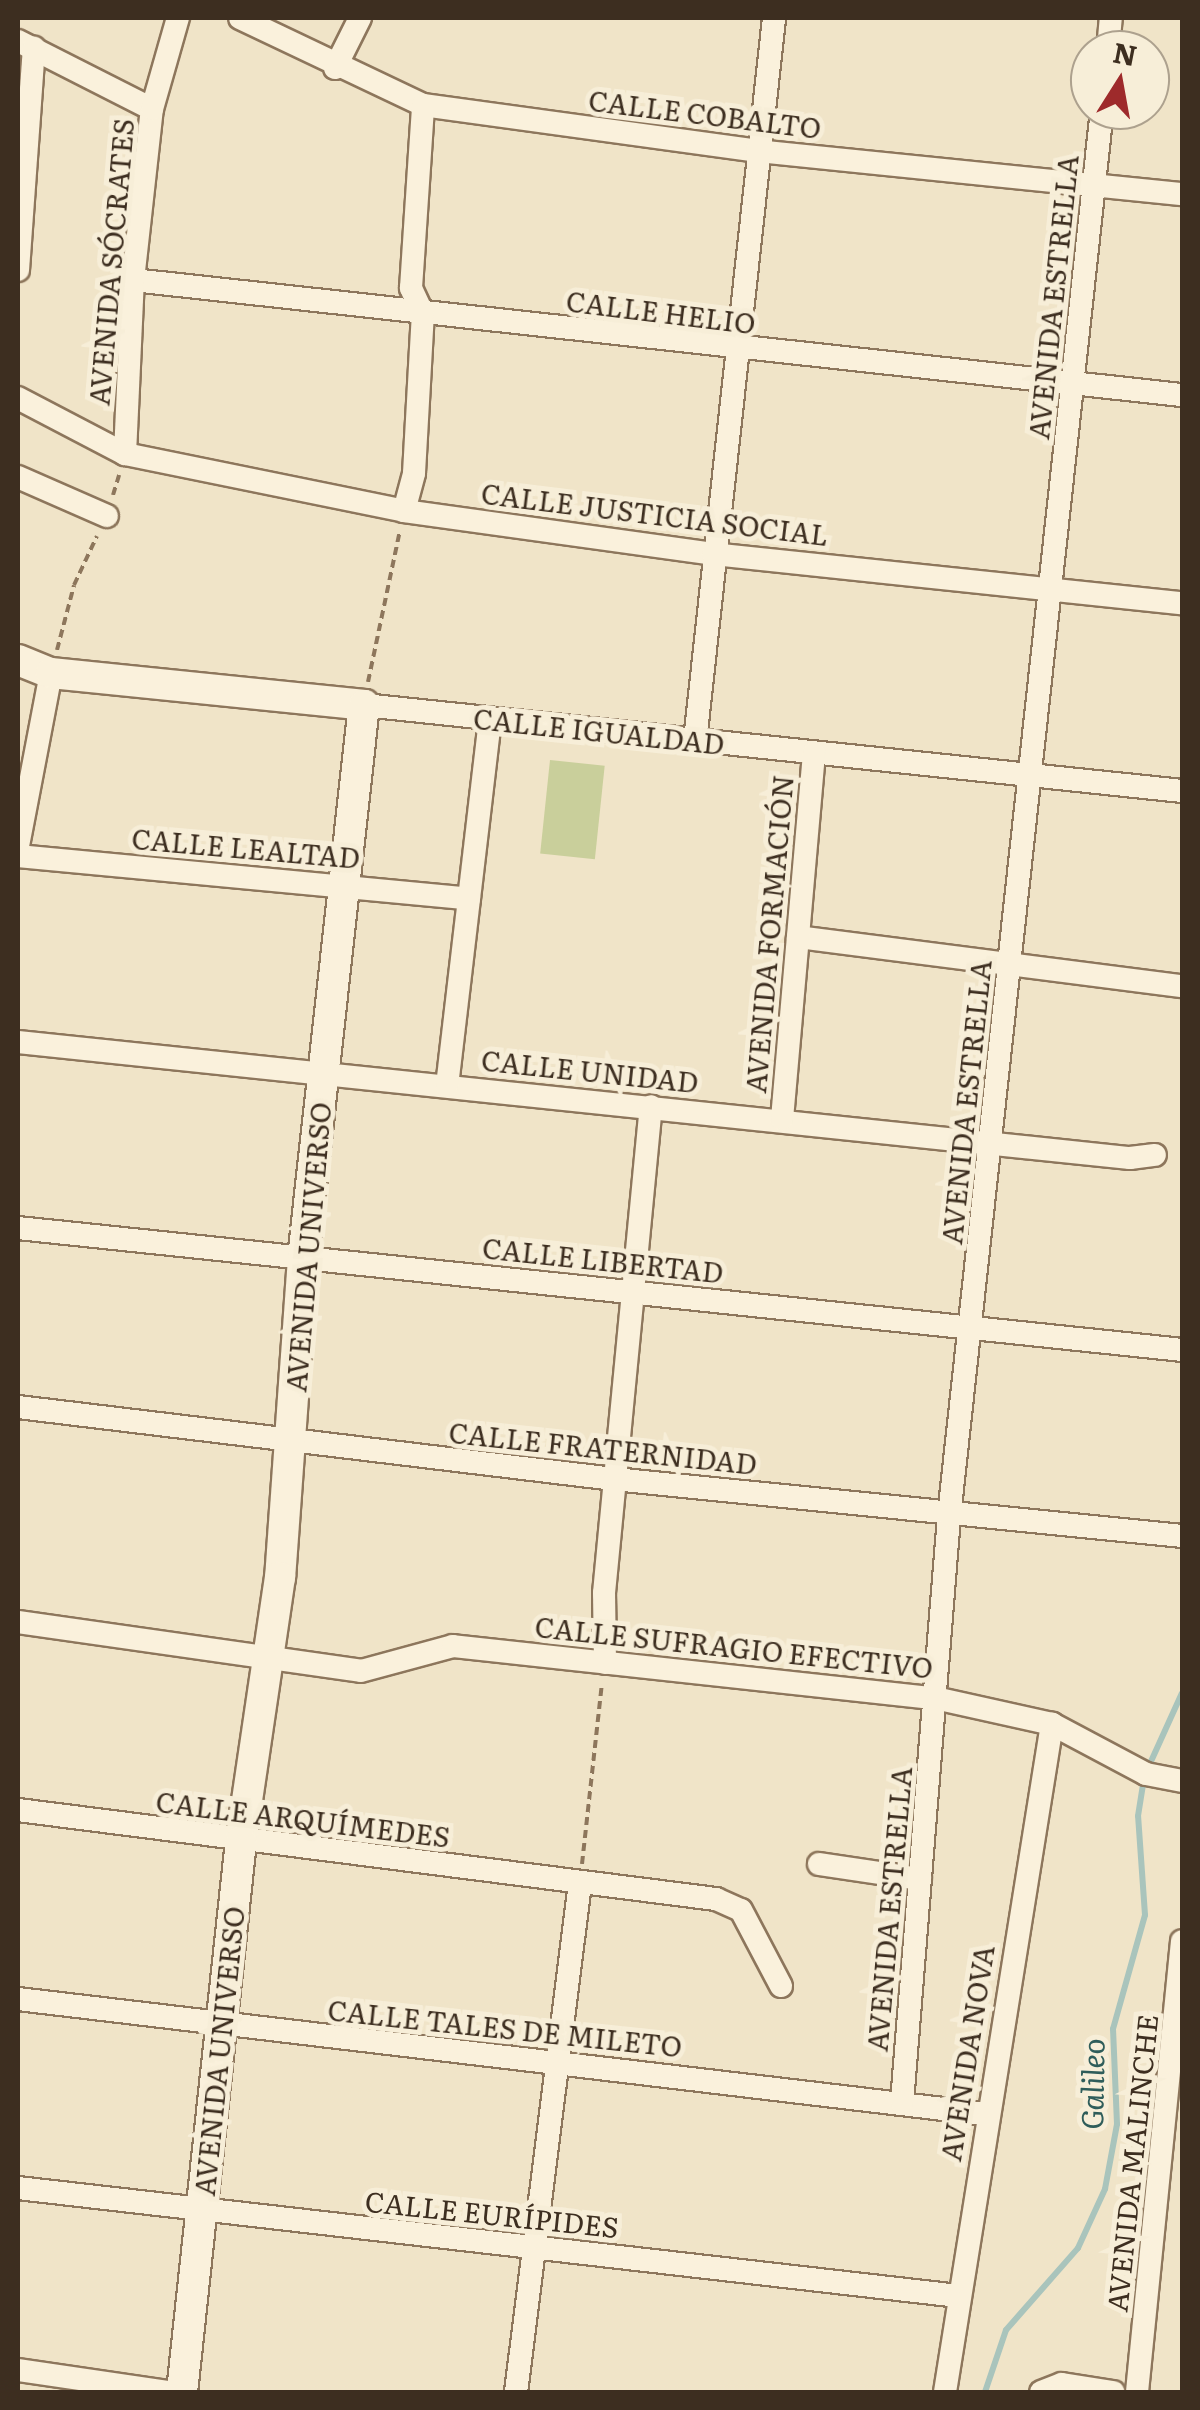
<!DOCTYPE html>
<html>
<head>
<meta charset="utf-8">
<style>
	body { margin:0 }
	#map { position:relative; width:1200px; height:2410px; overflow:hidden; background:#f0e4c8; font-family:Literata,serif }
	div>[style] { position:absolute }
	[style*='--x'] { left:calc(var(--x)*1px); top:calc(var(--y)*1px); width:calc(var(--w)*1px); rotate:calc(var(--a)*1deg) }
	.green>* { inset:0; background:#c9cf9b; transform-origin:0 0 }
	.stream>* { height:6px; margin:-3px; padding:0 3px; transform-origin:3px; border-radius:3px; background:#a9c4bc }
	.path>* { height:4px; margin-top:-2px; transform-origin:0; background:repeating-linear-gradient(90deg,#8d765c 0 8px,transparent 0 13px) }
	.roads { filter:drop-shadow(2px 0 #8d765c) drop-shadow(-2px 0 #8d765c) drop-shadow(0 2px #8d765c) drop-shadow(0 -2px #8d765c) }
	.street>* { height:22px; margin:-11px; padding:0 11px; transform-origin:11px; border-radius:11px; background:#faf1dc }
	.secondary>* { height:30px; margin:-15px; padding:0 15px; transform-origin:15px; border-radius:15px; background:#faf1dc }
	span { translate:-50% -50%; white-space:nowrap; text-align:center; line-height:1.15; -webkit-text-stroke:10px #f7eed8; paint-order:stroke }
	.street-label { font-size:28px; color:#3d2e20 }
	.water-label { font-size:30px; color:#2f5d5a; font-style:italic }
	.frame { position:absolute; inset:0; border:20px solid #3d2e20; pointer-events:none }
	.north { position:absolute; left:1070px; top:30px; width:100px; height:100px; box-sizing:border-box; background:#f7eed8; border:2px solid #ada18e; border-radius:50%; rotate:11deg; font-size:28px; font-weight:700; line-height:40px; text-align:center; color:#3d2e20 }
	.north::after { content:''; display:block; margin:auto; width:35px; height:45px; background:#9e2a2b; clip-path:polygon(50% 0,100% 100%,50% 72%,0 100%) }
</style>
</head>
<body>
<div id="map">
	<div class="green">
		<i style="left:550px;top:760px;width:55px;height:94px;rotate:6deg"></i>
	</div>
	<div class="stream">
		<i style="--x:1148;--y:1768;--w:82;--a:-65.6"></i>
		<i style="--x:985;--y:2392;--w:65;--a:-71.3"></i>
		<i style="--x:1006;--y:2330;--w:109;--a:-48.7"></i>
		<i style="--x:1078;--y:2248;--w:65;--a:-65.4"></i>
		<i style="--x:1105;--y:2189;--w:66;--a:-79.5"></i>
		<i style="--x:1117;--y:2124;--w:95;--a:-92.4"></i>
		<i style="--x:1113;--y:2029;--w:118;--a:-74.3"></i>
		<i style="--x:1145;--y:1915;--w:99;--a:-94"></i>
		<i style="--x:1138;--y:1816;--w:36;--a:-81"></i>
	</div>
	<div class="path">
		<i style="--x:113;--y:495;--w:21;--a:-73"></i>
		<i style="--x:57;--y:650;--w:67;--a:-75.3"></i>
		<i style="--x:74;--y:585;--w:54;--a:-64.9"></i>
		<i style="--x:368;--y:682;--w:155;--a:-78.1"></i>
		<i style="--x:582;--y:1864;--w:181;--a:-83.7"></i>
	</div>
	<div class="roads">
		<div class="street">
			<i style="--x:240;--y:18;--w:203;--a:25.4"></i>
			<i style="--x:423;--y:105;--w:337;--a:7.8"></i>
			<i style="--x:757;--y:151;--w:427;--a:5.8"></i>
			<i style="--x:18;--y:41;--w:150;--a:26.9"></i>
			<i style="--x:1108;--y:50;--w:32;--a:-85"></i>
			<i style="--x:335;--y:68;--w:56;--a:-63.4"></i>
			<i style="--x:18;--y:270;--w:223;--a:-85.9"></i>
			<i style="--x:133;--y:280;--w:1055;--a:6.26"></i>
			<i style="--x:18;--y:398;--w:121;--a:27.6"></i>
			<i style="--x:125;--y:454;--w:285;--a:11.5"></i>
			<i style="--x:404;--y:511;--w:312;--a:7.9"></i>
			<i style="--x:713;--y:554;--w:472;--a:6"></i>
			<i style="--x:125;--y:454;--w:174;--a:-87.4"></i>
			<i style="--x:133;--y:280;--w:172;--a:-83.7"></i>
			<i style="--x:152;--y:109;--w:95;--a:-74.1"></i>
			<i style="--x:18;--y:477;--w:97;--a:23.7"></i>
			<i style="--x:404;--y:511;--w:39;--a:-75"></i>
			<i style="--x:414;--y:473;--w:159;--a:-86.8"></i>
			<i style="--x:423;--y:314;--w:29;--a:-115"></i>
			<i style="--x:411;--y:288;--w:183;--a:-86.2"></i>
			<i style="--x:364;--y:705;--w:823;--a:6"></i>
			<i style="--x:695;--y:741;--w:727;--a:-83.76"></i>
			<i style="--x:18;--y:846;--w:176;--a:-79.2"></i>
			<i style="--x:18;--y:856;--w:453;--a:5.4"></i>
			<i style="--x:798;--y:937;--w:387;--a:7.3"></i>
			<i style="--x:18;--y:1042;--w:1118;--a:5.96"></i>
			<i style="--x:1130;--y:1158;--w:25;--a:-7"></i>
			<i style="--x:447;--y:1086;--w:370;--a:-83.3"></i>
			<i style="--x:782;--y:1119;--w:367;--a:-85"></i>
			<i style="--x:18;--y:1228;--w:1170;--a:5.98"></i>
			<i style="--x:18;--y:1407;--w:600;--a:6.89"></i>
			<i style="--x:614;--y:1479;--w:571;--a:5.73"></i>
			<i style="--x:18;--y:1622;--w:346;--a:8.1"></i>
			<i style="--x:361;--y:1671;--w:95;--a:-15.2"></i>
			<i style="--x:453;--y:1646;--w:485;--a:6.2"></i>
			<i style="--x:935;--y:1698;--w:120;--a:12.5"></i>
			<i style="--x:1052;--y:1724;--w:106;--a:28"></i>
			<i style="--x:1146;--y:1774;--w:37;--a:11"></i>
			<i style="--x:605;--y:1663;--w:70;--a:-90.8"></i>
			<i style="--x:604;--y:1593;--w:489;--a:-84.5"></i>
			<i style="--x:18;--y:1810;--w:704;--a:7.27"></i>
			<i style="--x:716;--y:1899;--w:27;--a:24"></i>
			<i style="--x:741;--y:1910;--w:86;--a:62.2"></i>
			<i style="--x:819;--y:1864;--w:102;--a:8.4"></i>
			<i style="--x:18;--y:1999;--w:974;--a:6.78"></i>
			<i style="--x:902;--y:2102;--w:588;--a:-85.41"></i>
			<i style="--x:949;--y:1516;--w:1414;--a:-83.79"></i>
			<i style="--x:18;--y:2188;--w:947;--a:6.55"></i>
			<i style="--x:18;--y:2370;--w:152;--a:8.3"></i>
			<i style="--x:516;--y:2392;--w:513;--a:-82.83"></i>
			<i style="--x:945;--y:2392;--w:677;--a:-80.9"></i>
			<i style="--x:1041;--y:2392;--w:22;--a:-21"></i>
			<i style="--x:1062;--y:2384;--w:52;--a:8.9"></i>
			<i style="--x:1137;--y:2392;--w:453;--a:-84.3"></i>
		</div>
		<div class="secondary">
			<i style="--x:18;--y:660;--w:35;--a:22"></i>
			<i style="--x:51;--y:673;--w:315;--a:5.8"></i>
			<i style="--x:364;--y:705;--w:556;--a:96.29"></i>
			<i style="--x:303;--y:1258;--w:320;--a:94.1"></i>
			<i style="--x:280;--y:1577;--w:267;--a:98.4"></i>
			<i style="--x:241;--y:1841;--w:554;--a:96.11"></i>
		</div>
	</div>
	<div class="street-label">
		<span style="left:705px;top:113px;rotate:7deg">CALLE COBALTO</span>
		<span style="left:110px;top:262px;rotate:-85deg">AVENIDA SÓCRATES</span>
		<span style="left:1052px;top:297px;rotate:-84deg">AVENIDA ESTRELLA</span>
		<span style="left:661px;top:311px;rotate:7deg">CALLE HELIO</span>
		<span style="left:655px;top:513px;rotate:7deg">CALLE JUSTICIA SOCIAL</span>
		<span style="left:599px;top:730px;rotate:6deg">CALLE IGUALDAD</span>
		<span style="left:246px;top:847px;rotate:5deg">CALLE LEALTAD</span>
		<span style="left:768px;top:934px;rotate:-85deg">AVENIDA FORMACIÓN</span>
		<span style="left:590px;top:1070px;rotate:6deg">CALLE UNIDAD</span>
		<span style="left:965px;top:1102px;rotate:-84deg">AVENIDA ESTRELLA</span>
		<span style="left:307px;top:1247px;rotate:-85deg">AVENIDA UNIVERSO</span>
		<span style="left:603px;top:1259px;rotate:6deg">CALLE LIBERTAD</span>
		<span style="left:603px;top:1447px;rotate:6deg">CALLE FRATERNIDAD</span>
		<span style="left:734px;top:1646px;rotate:6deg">CALLE SUFRAGIO EFECTIVO</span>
		<span style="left:303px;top:1818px;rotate:7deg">CALLE ARQUÍMEDES</span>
		<span style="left:888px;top:1909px;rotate:-85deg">AVENIDA ESTRELLA</span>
		<span style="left:505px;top:2027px;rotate:6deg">CALLE TALES DE MILETO</span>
		<span style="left:218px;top:2051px;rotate:-84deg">AVENIDA UNIVERSO</span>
		<span style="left:966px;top:2053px;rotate:-81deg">AVENIDA NOVA</span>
		<span style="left:1131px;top:2163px;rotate:-84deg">AVENIDA MALINCHE</span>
		<span style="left:492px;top:2213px;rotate:6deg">CALLE EURÍPIDES</span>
	</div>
	<div class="water-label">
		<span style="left:1091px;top:2084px;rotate:-89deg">Galileo</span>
	</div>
	<div class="frame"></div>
	<div class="north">N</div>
</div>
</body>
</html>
